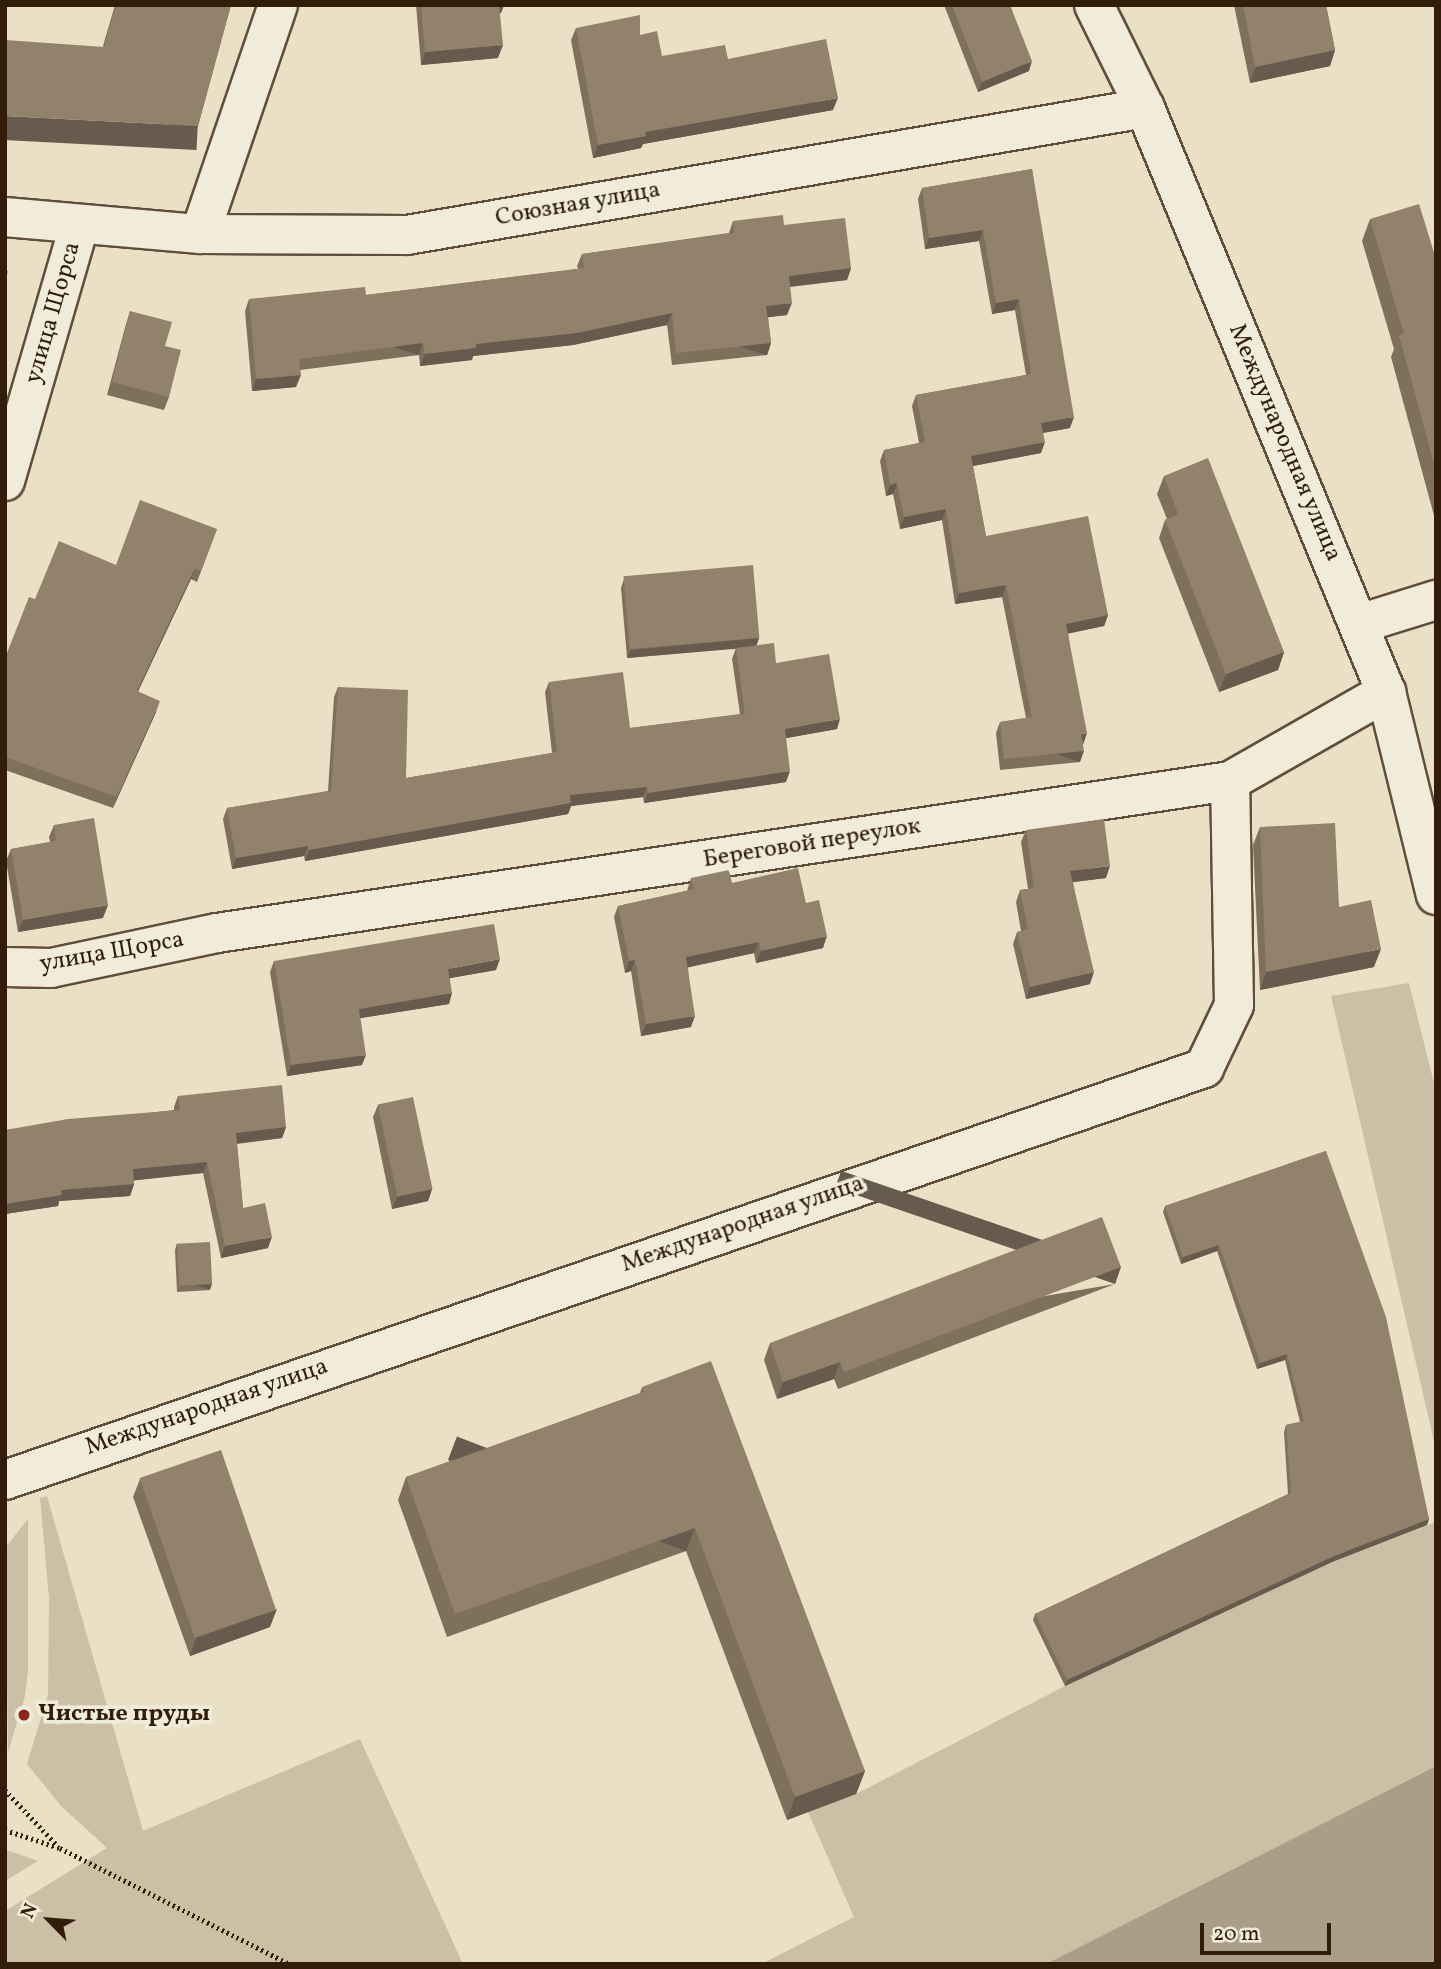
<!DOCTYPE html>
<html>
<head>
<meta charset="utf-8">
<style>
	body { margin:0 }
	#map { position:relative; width:1441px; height:1969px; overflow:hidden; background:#eae0c6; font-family:Vollkorn,serif }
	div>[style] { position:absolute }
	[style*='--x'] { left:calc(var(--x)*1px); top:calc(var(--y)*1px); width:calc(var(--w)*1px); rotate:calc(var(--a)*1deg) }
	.green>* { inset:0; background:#cbbfa6 }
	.water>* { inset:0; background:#ab9e86 }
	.path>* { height:4.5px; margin-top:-2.25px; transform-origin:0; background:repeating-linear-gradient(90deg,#321d0b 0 2px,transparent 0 5.5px) }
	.roads { filter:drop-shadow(2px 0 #604e3a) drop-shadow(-2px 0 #604e3a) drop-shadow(0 2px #604e3a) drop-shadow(0 -2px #604e3a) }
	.street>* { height:38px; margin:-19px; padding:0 19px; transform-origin:19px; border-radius:19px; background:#f1ebda }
	.secondary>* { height:38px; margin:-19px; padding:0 19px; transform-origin:19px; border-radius:19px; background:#f1ebda }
	.wall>* { inset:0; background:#7e705d }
	.shaded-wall>* { inset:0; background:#665b4c; transform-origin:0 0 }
	.building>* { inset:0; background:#92826c; transform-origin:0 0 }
	.dots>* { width:19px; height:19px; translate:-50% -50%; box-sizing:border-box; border:4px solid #f1ebda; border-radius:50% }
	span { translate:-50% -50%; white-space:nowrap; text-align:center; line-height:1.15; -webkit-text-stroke:7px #f1ebda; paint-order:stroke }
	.street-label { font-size:24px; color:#321d0b }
	.poi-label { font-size:24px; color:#321d0b; font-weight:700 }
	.left { translate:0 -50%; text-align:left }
	.frame { position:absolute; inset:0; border:7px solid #321d0b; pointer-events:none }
	.north { position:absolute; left:14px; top:1885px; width:70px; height:70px; -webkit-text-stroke:5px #f1ebda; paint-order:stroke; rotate:295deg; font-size:19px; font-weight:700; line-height:28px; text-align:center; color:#321d0b }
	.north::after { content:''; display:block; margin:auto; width:24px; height:32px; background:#321d0b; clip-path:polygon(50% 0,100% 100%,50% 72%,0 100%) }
	.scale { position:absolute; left:1200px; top:1923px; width:131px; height:32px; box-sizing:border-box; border:4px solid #321d0b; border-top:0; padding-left:9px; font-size:21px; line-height:24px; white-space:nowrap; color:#321d0b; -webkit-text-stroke:5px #f1ebda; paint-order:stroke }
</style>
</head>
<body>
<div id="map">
	<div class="green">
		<i style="clip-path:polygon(1409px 983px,1436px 1091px,1436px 1450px,1331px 996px)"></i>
		<i style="clip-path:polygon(47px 1496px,143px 1831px,360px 1739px,463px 1964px,5px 1964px,5px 1911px,107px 1848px,61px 1806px,27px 1764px,48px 1695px,49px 1598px,40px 1498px)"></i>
		<i style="clip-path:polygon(28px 1519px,28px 1671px,25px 1696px,8px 1752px,5px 1548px)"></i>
		<i style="clip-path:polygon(1436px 1522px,1436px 1766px,1046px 1964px,761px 1964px,854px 1917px,808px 1812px,856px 1794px,1065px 1686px,1332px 1562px)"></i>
		<i style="clip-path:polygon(5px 1850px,13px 1852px,38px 1861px,5px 1881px)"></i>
	</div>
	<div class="water">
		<i style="clip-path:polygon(1436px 1766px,1436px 1964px,1046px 1964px)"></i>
	</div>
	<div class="path">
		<i style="--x:5;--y:1790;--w:77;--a:46.6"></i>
		<i style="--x:5;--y:1830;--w:58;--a:18.1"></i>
		<i style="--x:60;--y:1848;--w:258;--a:26.8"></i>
	</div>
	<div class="roads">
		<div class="street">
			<i style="--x:200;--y:234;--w:242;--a:-71.2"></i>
			<i style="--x:5;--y:481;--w:266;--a:-73.8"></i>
			<i style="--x:1359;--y:624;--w:81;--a:-17.3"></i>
			<i style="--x:5;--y:967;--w:46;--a:1.2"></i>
			<i style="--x:51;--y:968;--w:170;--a:-11.9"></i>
			<i style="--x:217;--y:933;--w:1024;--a:-8.53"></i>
			<i style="--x:1230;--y:781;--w:180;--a:-29.7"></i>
			<i style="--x:5;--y:1480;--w:1268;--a:-18.96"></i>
			<i style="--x:1204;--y:1068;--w:70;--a:-64.5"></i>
			<i style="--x:1234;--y:1005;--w:224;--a:-91"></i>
		</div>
		<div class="secondary">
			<i style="--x:1094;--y:5;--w:115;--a:63.7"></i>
			<i style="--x:1145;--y:108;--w:632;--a:67.58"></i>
			<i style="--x:1386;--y:692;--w:209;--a:76.2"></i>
			<i style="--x:5;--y:217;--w:196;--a:5"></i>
			<i style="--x:200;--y:234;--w:207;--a:0.3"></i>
			<i style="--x:407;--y:235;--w:749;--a:-9.76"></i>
		</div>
	</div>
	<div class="wall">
		<i style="clip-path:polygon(115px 5px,231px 5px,198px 126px,189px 149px,103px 46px)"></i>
		<i style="clip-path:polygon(416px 5px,504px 5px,501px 13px,500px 13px,498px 58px,421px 65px)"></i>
		<i style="clip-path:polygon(944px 5px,1010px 5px,1029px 71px,978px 92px)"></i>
		<i style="clip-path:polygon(1234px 5px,1326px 5px,1335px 50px,1330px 66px,1250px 83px)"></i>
		<i style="clip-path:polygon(576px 28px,640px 35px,662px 56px,728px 59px,833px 110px,643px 144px,641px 148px,593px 158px,571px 40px)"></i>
		<i style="clip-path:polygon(1032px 169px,1070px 428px,1043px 433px,1041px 453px,973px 466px,986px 536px,1108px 615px,1104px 626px,1068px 633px,1083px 745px,1080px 762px,1000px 770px,996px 733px,1000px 722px,1026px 718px,1002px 597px,955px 604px,942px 520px,900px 529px,893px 494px,886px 496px,880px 461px,884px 450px,919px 443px,912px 406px,916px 395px,1026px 375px,1015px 310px,992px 314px,979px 241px,925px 249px,918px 199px,922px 188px)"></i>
		<i style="clip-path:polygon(1370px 219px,1436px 259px,1436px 523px,1391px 357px,1394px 349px,1362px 241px)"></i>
		<i style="clip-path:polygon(733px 221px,784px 225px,851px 268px,847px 280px,790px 287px,787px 315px,768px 317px,771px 343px,767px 355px,672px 365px,667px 325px,573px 345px,473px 356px,472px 360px,420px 366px,419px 355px,300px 370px,296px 387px,252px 391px,245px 311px,249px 299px,366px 295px,578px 269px,577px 266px,582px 254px,729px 233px)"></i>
		<i style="clip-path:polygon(130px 311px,165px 346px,169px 397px,164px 410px,107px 395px,126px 324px)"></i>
		<i style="clip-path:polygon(1164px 476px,1284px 652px,1278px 670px,1219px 692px,1159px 538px,1165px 520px,1167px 519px,1157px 494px)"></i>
		<i style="clip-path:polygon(217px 529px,197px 582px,191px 579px,138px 691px,156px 712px,113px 808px,5px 770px,5px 658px,35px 599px,116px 565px)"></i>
		<i style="clip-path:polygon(624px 579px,759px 638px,756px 646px,776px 663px,837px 729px,786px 738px,786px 782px,644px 803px,643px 797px,571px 806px,568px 814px,305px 861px,304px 856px,232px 869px,223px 819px,227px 808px,328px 791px,334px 697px,338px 687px,406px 778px,552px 753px,545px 692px,549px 682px,630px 728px,740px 714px,732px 659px,736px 648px,627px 658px,621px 588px)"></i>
		<i style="clip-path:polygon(54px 825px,103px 918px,18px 932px,6px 861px,11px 849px,50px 842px,49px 837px)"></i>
		<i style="clip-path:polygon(1260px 827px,1339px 907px,1374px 967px,1260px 990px,1253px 845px)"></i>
		<i style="clip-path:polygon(1026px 830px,1106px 878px,1073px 882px,1090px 984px,1026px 999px,1013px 944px,1017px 932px,1021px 931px,1016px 902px,1020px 890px,1028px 889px,1021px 842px)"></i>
		<i style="clip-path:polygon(691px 878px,732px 883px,806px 903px,823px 948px,756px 963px,754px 953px,688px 967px,691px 1027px,641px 1036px,631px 971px,625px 973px,614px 917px,618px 906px,687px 891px)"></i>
		<i style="clip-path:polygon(274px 961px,496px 970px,450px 978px,449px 1004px,360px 1018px,362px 1065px,287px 1076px,270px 972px)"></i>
		<i style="clip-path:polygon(178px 1096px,286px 1127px,282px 1138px,237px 1144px,243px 1208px,268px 1248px,221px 1258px,203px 1173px,134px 1180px,134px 1184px,130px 1196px,59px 1201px,58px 1206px,5px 1214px,5px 1130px,174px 1110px,174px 1107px)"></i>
		<i style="clip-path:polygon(378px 1105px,432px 1189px,428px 1201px,392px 1209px,373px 1117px)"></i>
		<i style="clip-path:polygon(1326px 1151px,1429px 1519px,1427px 1525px,1332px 1562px,1065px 1686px,1033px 1620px,1035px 1614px,1288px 1494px,1284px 1432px,1286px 1425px,1300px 1422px,1285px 1360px,1257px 1369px,1217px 1251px,1181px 1264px,1163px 1212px,1165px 1206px)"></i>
		<i style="clip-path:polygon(177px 1243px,210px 1290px,177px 1292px,175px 1250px)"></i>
		<i style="clip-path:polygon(1115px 1284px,838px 1389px,834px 1379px,777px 1399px,764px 1360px,770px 1343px)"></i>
		<i style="clip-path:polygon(642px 1387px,865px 1771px,856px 1794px,787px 1820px,686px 1551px,447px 1637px,398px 1500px,406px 1477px,640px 1393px)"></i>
		<i style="clip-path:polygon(140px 1479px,270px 1627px,190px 1656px,133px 1497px)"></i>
	</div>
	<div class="shaded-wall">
		<i style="clip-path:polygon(497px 5px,504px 5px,501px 13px,494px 13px)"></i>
		<i style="clip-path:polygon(503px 45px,498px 58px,421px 65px,425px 52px)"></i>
		<i style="clip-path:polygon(1335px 50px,1330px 66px,1250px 83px,1255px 67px)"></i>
		<i style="clip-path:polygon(1032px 61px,1029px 71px,978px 92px,982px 82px)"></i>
		<i style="clip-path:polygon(838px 98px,833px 110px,643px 144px,641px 148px,593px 158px,598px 145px,645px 132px)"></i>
		<i style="left:5px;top:116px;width:193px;height:24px;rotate:3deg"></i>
		<i style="clip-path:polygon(983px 230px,979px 241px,925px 249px,929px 238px)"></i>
		<i style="clip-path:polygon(851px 268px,847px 280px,785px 287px,789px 276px)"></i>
		<i style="clip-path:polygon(1019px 299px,1015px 310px,992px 314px,996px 303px)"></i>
		<i style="clip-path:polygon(792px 303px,787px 315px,762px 318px,766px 306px)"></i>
		<i style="clip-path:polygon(672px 313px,667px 325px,573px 345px,473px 356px,472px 360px,420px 366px,425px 354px,476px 344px)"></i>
		<i style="left:423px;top:343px;width:13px;height:125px;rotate:108deg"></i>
		<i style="left:771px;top:343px;width:13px;height:96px;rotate:108deg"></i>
		<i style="clip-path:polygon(301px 375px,296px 387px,252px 391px,256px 379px)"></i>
		<i style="clip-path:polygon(1074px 417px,1070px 428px,1037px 434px,1041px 423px)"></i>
		<i style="clip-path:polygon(1045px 442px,1041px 453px,967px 467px,971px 456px)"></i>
		<i style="clip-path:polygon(897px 483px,893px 494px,886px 496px,890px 485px)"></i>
		<i style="clip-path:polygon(946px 509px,942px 520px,900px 529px,904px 517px)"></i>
		<i style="clip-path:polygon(195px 568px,191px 579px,133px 702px,137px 691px)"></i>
		<i style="clip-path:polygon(1006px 585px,1002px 597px,955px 604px,959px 593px)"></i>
		<i style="clip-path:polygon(1108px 615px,1104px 626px,1062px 635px,1066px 624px)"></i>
		<i style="clip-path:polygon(759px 638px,756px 647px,627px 658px,631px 650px)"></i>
		<i style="clip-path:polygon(1284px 652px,1278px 670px,1219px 692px,1226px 674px)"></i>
		<i style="clip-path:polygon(160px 701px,156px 712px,113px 808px,117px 797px)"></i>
		<i style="clip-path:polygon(840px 719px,837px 729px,781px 739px,785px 729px)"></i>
		<i style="clip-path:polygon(1087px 733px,1083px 745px,1081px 734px)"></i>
		<i style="left:1084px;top:751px;width:12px;height:80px;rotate:110deg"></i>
		<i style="clip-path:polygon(790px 771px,786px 782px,644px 803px,648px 793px)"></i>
		<i style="clip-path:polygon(647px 787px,643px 797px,571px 806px,568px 814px,305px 861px,309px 850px,570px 795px)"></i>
		<i style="clip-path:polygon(308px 846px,304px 856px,232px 869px,236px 858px)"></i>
		<i style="clip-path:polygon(1110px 866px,1106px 878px,1066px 883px,1070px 871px)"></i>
		<i style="clip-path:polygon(108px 905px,103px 918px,18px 932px,23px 920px)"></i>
		<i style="clip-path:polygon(827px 936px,823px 948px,756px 963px,761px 951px)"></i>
		<i style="clip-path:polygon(759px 942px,754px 953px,681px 969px,686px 957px)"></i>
		<i style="clip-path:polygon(1381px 949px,1374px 967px,1260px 990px,1266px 972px)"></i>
		<i style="clip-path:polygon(500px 959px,496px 970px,445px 979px,448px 969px)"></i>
		<i style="clip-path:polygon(635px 960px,631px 971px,625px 973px,629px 961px)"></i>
		<i style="clip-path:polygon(1094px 972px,1090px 984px,1026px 999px,1030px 987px)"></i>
		<i style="clip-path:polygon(452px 993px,449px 1004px,355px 1019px,359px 1009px)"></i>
		<i style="clip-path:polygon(695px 1016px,691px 1027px,641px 1036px,646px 1024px)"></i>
		<i style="clip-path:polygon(366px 1055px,362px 1065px,287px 1076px,291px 1065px)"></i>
		<i style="clip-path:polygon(286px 1127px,282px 1138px,232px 1144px,236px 1133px)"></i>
		<i style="clip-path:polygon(207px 1162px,203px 1173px,129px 1181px,133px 1169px)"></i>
		<i style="clip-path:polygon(134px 1184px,130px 1196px,59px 1201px,58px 1206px,5px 1214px,5px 1204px,61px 1190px)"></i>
		<i style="clip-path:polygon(432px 1189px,428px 1201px,392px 1209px,397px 1197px)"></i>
		<i style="clip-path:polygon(272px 1237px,268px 1248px,221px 1258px,225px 1246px)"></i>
		<i style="clip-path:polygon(1219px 1245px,1217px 1251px,1181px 1264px,1183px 1257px)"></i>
		<i style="left:1121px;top:1267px;width:18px;height:296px;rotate:109deg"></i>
		<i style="left:212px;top:1284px;width:6px;height:33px;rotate:108deg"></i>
		<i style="clip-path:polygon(1287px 1354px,1285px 1360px,1257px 1369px,1260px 1363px)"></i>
		<i style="clip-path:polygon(840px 1362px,834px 1379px,777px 1399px,783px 1382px)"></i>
		<i style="clip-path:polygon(1429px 1519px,1427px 1525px,1332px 1562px,1065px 1686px,1067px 1680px,1334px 1556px)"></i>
		<i style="left:695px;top:1528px;width:25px;height:255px;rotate:111deg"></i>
		<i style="clip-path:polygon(277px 1609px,270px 1627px,190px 1656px,196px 1638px)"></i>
		<i style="clip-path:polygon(865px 1771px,856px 1794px,787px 1820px,795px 1797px)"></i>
	</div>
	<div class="building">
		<i style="clip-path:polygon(116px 5px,231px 5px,198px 126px,5px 116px,5px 40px,104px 47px)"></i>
		<i style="clip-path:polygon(421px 5px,499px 5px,503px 45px,425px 52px)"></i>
		<i style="clip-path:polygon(952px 5px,1010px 5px,1032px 61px,982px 82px)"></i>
		<i style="clip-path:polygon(1243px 5px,1326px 5px,1335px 50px,1255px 67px)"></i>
		<i style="clip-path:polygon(640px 15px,640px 35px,657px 31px,662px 56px,725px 45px,728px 59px,826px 39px,838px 98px,645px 132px,646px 136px,598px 145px,576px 28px)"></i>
		<i style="clip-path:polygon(1032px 169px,1074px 417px,1041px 423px,1045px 442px,971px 456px,986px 536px,1088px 516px,1108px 615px,1066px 624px,1087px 733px,1081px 734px,1084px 751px,1004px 759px,1000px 722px,1032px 717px,1006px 585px,959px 593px,946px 509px,904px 517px,897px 483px,890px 485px,884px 450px,925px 442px,916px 395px,1031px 374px,1019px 299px,996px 303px,983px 230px,929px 238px,922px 188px)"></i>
		<i style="clip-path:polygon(1419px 204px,1436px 259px,1436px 471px,1399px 335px,1404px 334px,1370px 219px)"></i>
		<i style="clip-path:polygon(783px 215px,784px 225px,845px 218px,851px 268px,789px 276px,792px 303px,766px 306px,771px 343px,676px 353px,672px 313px,577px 333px,476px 344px,476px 348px,425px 354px,423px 343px,299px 359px,301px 375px,256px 379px,249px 299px,365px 287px,366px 295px,584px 268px,582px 254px,734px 233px,733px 221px)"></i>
		<i style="clip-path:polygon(5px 271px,8px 271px,5px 283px)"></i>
		<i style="clip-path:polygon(130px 311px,172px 322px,165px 346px,181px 350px,169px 397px,112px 382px)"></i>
		<i style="clip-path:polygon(1208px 458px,1284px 652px,1226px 674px,1165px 520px,1178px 514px,1164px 476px)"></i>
		<i style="clip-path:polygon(140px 500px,217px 529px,201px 571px,195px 568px,137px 691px,160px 701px,117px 797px,5px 757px,5px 658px,29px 597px,35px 599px,59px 541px,116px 565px)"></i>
		<i style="left:753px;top:565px;width:73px;height:130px;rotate:85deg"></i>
		<i style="clip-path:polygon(774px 643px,776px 663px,829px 654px,840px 719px,785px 729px,790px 771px,648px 793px,647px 787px,570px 795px,571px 803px,309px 850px,308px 846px,236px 858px,227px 808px,331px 791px,338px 687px,408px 690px,406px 778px,557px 752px,549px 682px,623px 672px,630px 728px,745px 714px,736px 648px)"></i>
		<i style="clip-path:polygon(94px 818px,108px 905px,23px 920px,11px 849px,56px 841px,54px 825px)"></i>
		<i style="clip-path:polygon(1104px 819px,1110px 866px,1070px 871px,1094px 972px,1030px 987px,1017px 932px,1028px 929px,1020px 890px,1034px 888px,1026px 830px)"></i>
		<i style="clip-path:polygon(1335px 823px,1339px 907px,1371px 900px,1381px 949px,1266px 972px,1260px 827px)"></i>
		<i style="clip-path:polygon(798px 868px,806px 903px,819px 900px,827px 936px,761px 951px,759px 942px,686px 957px,695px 1016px,646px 1024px,635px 960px,629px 961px,618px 906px,694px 889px,691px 878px,729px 870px,732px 883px)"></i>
		<i style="clip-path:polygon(494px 924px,500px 959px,448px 969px,452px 993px,359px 1009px,366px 1055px,291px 1065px,274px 961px)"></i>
		<i style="clip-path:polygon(282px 1085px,286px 1127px,236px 1133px,243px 1208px,265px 1203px,272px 1237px,225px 1246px,207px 1162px,133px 1169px,134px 1184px,61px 1190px,62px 1195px,5px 1204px,5px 1130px,68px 1119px,180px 1110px,178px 1096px)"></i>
		<i style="left:413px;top:1097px;width:94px;height:36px;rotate:78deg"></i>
		<i style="clip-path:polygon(1326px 1151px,1386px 1317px,1429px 1519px,1334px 1556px,1067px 1680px,1035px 1614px,1291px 1493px,1286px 1425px,1304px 1421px,1287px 1354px,1260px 1363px,1219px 1245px,1183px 1257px,1165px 1206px)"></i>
		<i style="clip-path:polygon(1102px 1217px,1121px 1267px,844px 1372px,840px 1362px,783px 1382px,770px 1343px)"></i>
		<i style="left:210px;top:1242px;width:42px;height:33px;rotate:87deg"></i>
		<i style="clip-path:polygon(711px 1361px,865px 1771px,795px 1797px,695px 1528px,455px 1614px,406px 1477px,644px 1392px,642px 1387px)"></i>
		<i style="left:221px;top:1450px;width:169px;height:86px;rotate:71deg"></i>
	</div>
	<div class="dots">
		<i style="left:24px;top:1715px;background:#8f2418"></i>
	</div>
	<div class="street-label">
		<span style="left:578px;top:205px;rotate:-10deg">Союзная улица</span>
		<span style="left:54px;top:313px;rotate:-74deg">улица Щорса</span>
		<span style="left:1284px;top:443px;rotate:67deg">Международная улица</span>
		<span style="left:812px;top:844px;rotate:-9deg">Береговой переулок</span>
		<span style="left:112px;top:953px;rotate:-10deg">улица Щорса</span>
		<span style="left:743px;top:1225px;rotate:-19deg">Международная улица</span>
		<span style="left:207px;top:1408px;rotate:-19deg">Международная улица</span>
	</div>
	<div class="poi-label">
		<span class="left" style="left:38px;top:1715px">Чистые пруды</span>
	</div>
	<div class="frame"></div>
	<div class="north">N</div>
	<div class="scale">20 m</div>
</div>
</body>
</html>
